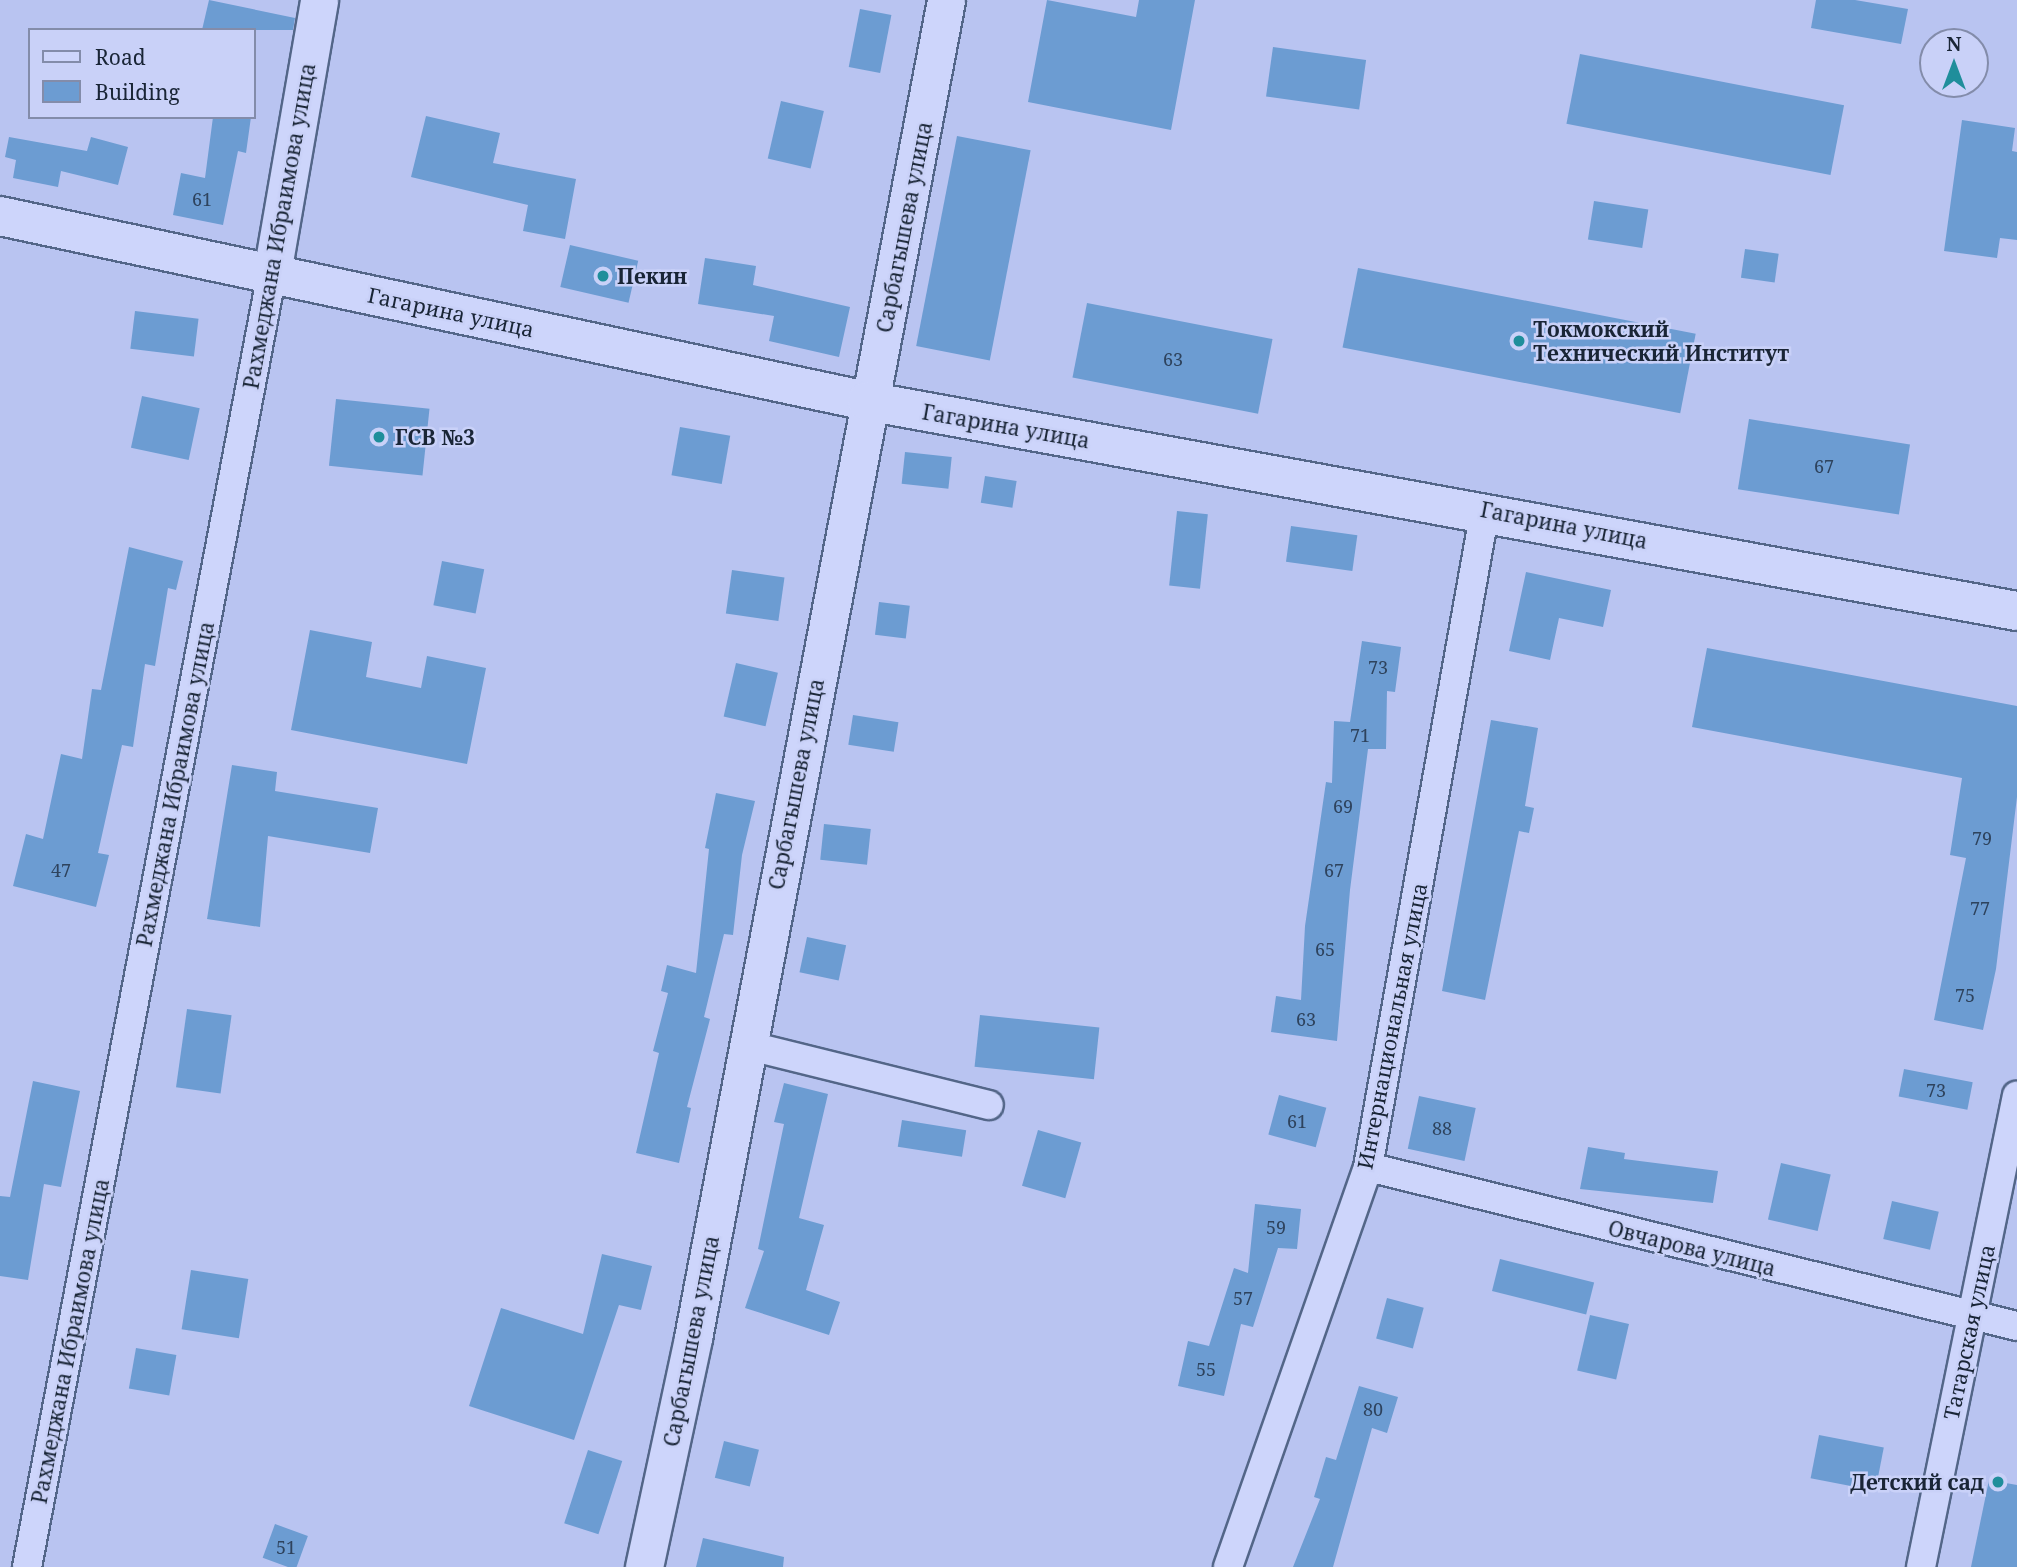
<!DOCTYPE html>
<html>
<head>
<meta charset="utf-8">
<style>
	body { margin:0 }
	#map { position:relative; width:2017px; height:1567px; overflow:hidden; background:#b9c4f1; font-family:"Noto Serif",serif }
	div>[style] { position:absolute }
	[style*='--x'] { left:calc(var(--x)*1px); top:calc(var(--y)*1px); width:calc(var(--w)*1px); rotate:calc(var(--a)*1deg) }
	.building>* { inset:0; background:#6c9cd2; transform-origin:0 0 }
	.roads { filter:drop-shadow(2px 0 #536688) drop-shadow(-2px 0 #536688) drop-shadow(0 2px #536688) drop-shadow(0 -2px #536688) }
	.minor>* { height:28px; margin:-14px; padding:0 14px; transform-origin:14px; border-radius:14px; background:#cdd5fb }
	.tertiary>* { height:37px; margin:-18.5px; padding:0 18.5px; transform-origin:18.5px; border-radius:18.5px; background:#cdd5fb }
	.secondary>* { height:38px; margin:-19px; padding:0 19px; transform-origin:19px; border-radius:19px; background:#cdd5fb }
	.dots>* { width:19px; height:19px; translate:-50% -50%; box-sizing:border-box; border:4px solid #c9d1f8; border-radius:50% }
	span { translate:-50% -50%; white-space:nowrap; text-align:center; line-height:1.15; -webkit-text-stroke:5px #c9d1f8; paint-order:stroke }
	.number-label { font-size:18px; color:#2e435d }
	.number-label span { -webkit-text-stroke-width:0 }
	.street-label { font-size:21px; color:#192536 }
	.poi-label { font-size:21px; color:#192536; font-weight:700 }
	.left { translate:0 -50%; text-align:left }
	.right { translate:-100% -50%; text-align:right }
	.legend { position:absolute; left:28px; top:28px; width:228px; height:91px; box-sizing:border-box; background:#c9d1f8; border:2px solid #838caa; margin:0; padding:9px 12px; list-style:none; font-size:21px; color:#192536 }
	.legend li { display:flex; align-items:center; gap:14px; height:35px }
	.legend b { width:35px; border:2px solid #838caa }
	.north { position:absolute; left:1919px; top:28px; width:70px; height:70px; box-sizing:border-box; background:#c9d1f8; border:2px solid #838caa; border-radius:50%; rotate:0deg; font-size:19px; font-weight:700; line-height:28px; text-align:center; color:#192536 }
	.north::after { content:''; display:block; margin:auto; width:24px; height:32px; background:#1f8e9b; clip-path:polygon(50% 0,100% 100%,50% 72%,0 100%) }
</style>
</head>
<body>
<div id="map">
	<div class="building">
		<i style="clip-path:polygon(209px 0,295px 18px,293px 30px,202px 30px)"></i>
		<i style="clip-path:polygon(1047px 0,1136px 17px,1139px 0,1195px 0,1171px 130px,1028px 102px)"></i>
		<i style="clip-path:polygon(1816px 0,1855px 0,1908px 9px,1901px 44px,1811px 28px)"></i>
		<i style="left:860px;top:9px;width:32px;height:59px;rotate:11deg"></i>
		<i style="left:1273px;top:47px;width:94px;height:50px;rotate:8deg"></i>
		<i style="left:1580px;top:54px;width:269px;height:71px;rotate:11deg"></i>
		<i style="left:781px;top:101px;width:44px;height:59px;rotate:13deg"></i>
		<i style="clip-path:polygon(426px 116px,500px 133px,493px 163px,576px 179px,565px 239px,523px 231px,528px 205px,411px 177px)"></i>
		<i style="clip-path:polygon(213px 117px,251px 117px,246px 153px,238px 151px,223px 225px,173px 215px,181px 173px,205px 178px)"></i>
		<i style="clip-path:polygon(1962px 120px,2015px 128px,2012px 151px,2017px 152px,2017px 240px,2000px 238px,1997px 258px,1944px 251px)"></i>
		<i style="left:957px;top:136px;width:75px;height:214px;rotate:11deg"></i>
		<i style="clip-path:polygon(9px 137px,87px 151px,91px 137px,128px 147px,118px 185px,61px 171px,58px 187px,13px 178px,16px 160px,5px 157px)"></i>
		<i style="left:1594px;top:201px;width:55px;height:39px;rotate:9deg"></i>
		<i style="left:570px;top:245px;width:70px;height:43px;rotate:13deg"></i>
		<i style="left:1745px;top:249px;width:34px;height:29px;rotate:8deg"></i>
		<i style="clip-path:polygon(705px 258px,756px 266px,753px 285px,850px 307px,839px 357px,769px 341px,774px 316px,698px 304px)"></i>
		<i style="left:1358px;top:268px;width:344px;height:81px;rotate:11deg"></i>
		<i style="left:1087px;top:303px;width:189px;height:76px;rotate:11deg"></i>
		<i style="left:135px;top:311px;width:64px;height:38px;rotate:7deg"></i>
		<i style="left:142px;top:396px;width:59px;height:53px;rotate:12deg"></i>
		<i style="left:336px;top:399px;width:94px;height:67px;rotate:6deg"></i>
		<i style="left:1749px;top:419px;width:163px;height:71px;rotate:9deg"></i>
		<i style="left:680px;top:427px;width:51px;height:49px;rotate:10deg"></i>
		<i style="left:905px;top:452px;width:47px;height:32px;rotate:6deg"></i>
		<i style="left:985px;top:476px;width:32px;height:27px;rotate:9deg"></i>
		<i style="left:1177px;top:511px;width:31px;height:75px;rotate:6deg"></i>
		<i style="left:1291px;top:526px;width:67px;height:36px;rotate:8deg"></i>
		<i style="clip-path:polygon(129px 547px,183px 561px,176px 590px,168px 588px,155px 666px,145px 664px,133px 747px,122px 745px,98px 853px,109px 855px,96px 907px,13px 886px,26px 834px,43px 839px,61px 754px,82px 759px,92px 689px,101px 690px)"></i>
		<i style="left:442px;top:561px;width:43px;height:45px;rotate:11deg"></i>
		<i style="left:732px;top:570px;width:53px;height:44px;rotate:8deg"></i>
		<i style="clip-path:polygon(1526px 572px,1611px 590px,1603px 627px,1559px 618px,1550px 660px,1509px 651px)"></i>
		<i style="left:879px;top:602px;width:31px;height:33px;rotate:7deg"></i>
		<i style="clip-path:polygon(310px 630px,372px 642px,366px 677px,421px 688px,427px 656px,486px 668px,467px 764px,291px 730px)"></i>
		<i style="clip-path:polygon(1362px 641px,1401px 647px,1395px 692px,1387px 691px,1386px 749px,1368px 749px,1350px 890px,1337px 1041px,1271px 1032px,1276px 996px,1301px 1000px,1305px 926px,1326px 782px,1332px 783px,1334px 721px,1350px 722px)"></i>
		<i style="clip-path:polygon(1707px 648px,2017px 706px,2017px 797px,1996px 969px,1983px 1030px,1934px 1020px,1966px 858px,1950px 855px,1962px 778px,1692px 727px)"></i>
		<i style="left:736px;top:663px;width:43px;height:55px;rotate:13deg"></i>
		<i style="left:853px;top:715px;width:46px;height:30px;rotate:9deg"></i>
		<i style="clip-path:polygon(1491px 720px,1538px 728px,1525px 806px,1534px 808px,1529px 833px,1519px 831px,1485px 1000px,1442px 991px)"></i>
		<i style="clip-path:polygon(232px 765px,277px 772px,275px 791px,378px 808px,370px 853px,268px 836px,260px 927px,207px 919px)"></i>
		<i style="clip-path:polygon(716px 793px,755px 801px,742px 855px,733px 935px,724px 934px,704px 1017px,710px 1019px,687px 1107px,691px 1108px,679px 1163px,636px 1153px,659px 1053px,653px 1051px,668px 993px,661px 991px,667px 965px,696px 973px,709px 849px,705px 848px)"></i>
		<i style="left:824px;top:824px;width:47px;height:36px;rotate:6deg"></i>
		<i style="left:807px;top:937px;width:40px;height:36px;rotate:12deg"></i>
		<i style="left:187px;top:1009px;width:45px;height:79px;rotate:8deg"></i>
		<i style="left:980px;top:1015px;width:120px;height:52px;rotate:6deg"></i>
		<i style="left:1904px;top:1069px;width:70px;height:28px;rotate:11deg"></i>
		<i style="clip-path:polygon(33px 1081px,80px 1091px,61px 1187px,44px 1184px,28px 1280px,0 1276px,0 1196px,10px 1197px)"></i>
		<i style="clip-path:polygon(784px 1083px,828px 1094px,799px 1218px,824px 1225px,806px 1290px,840px 1302px,829px 1335px,745px 1308px,764px 1251px,758px 1249px,784px 1124px,774px 1122px)"></i>
		<i style="left:1279px;top:1095px;width:49px;height:41px;rotate:15deg"></i>
		<i style="left:1419px;top:1096px;width:58px;height:54px;rotate:12deg"></i>
		<i style="left:902px;top:1120px;width:65px;height:27px;rotate:9deg"></i>
		<i style="left:1038px;top:1130px;width:45px;height:58px;rotate:16deg"></i>
		<i style="clip-path:polygon(1588px 1147px,1625px 1153px,1624px 1159px,1718px 1171px,1713px 1203px,1580px 1189px)"></i>
		<i style="left:1781px;top:1163px;width:51px;height:58px;rotate:13deg"></i>
		<i style="left:1892px;top:1201px;width:48px;height:39px;rotate:13deg"></i>
		<i style="clip-path:polygon(1255px 1204px,1301px 1209px,1297px 1249px,1278px 1248px,1253px 1327px,1241px 1324px,1224px 1396px,1178px 1386px,1188px 1341px,1209px 1346px,1234px 1268px,1248px 1273px)"></i>
		<i style="clip-path:polygon(602px 1254px,652px 1266px,641px 1310px,619px 1305px,574px 1440px,469px 1406px,501px 1308px,583px 1334px)"></i>
		<i style="left:1500px;top:1259px;width:97px;height:33px;rotate:14deg"></i>
		<i style="left:191px;top:1270px;width:58px;height:60px;rotate:9deg"></i>
		<i style="left:1387px;top:1298px;width:38px;height:42px;rotate:15deg"></i>
		<i style="left:1590px;top:1315px;width:40px;height:57px;rotate:13deg"></i>
		<i style="left:136px;top:1348px;width:41px;height:41px;rotate:10deg"></i>
		<i style="clip-path:polygon(1359px 1386px,1398px 1397px,1387px 1433px,1372px 1428px,1333px 1567px,1293px 1567px,1320px 1499px,1314px 1497px,1326px 1457px,1336px 1460px)"></i>
		<i style="left:1819px;top:1435px;width:66px;height:44px;rotate:11deg"></i>
		<i style="left:724px;top:1441px;width:36px;height:38px;rotate:14deg"></i>
		<i style="left:588px;top:1450px;width:36px;height:77px;rotate:18deg"></i>
		<i style="clip-path:polygon(1989px 1480px,2017px 1485px,2017px 1567px,1971px 1567px)"></i>
		<i style="left:275px;top:1524px;width:35px;height:36px;rotate:20deg"></i>
		<i style="clip-path:polygon(703px 1538px,784px 1557px,783px 1567px,696px 1567px)"></i>
	</div>
	<div class="roads">
		<div class="minor">
			<i style="--x:746;--y:1045;--w:250;--a:13.9"></i>
			<i style="--x:1368;--y:1167;--w:668;--a:13.77"></i>
			<i style="--x:27;--y:1567;--w:1317;--a:-79.28"></i>
			<i style="--x:1228;--y:1567;--w:424;--a:-70.7"></i>
			<i style="--x:1368;--y:1167;--w:667;--a:-79.9"></i>
			<i style="--x:1921;--y:1567;--w:481;--a:-78.5"></i>
		</div>
		<div class="tertiary">
			<i style="--x:272;--y:273;--w:277;--a:-80.2"></i>
			<i style="--x:644;--y:1567;--w:234;--a:-77.9"></i>
			<i style="--x:693;--y:1338;--w:1362;--a:-79.29"></i>
		</div>
		<div class="secondary">
			<i style="--x:0;--y:216;--w:887;--a:12.05"></i>
			<i style="--x:867;--y:401;--w:1169;--a:10.35"></i>
		</div>
	</div>
	<div class="dots">
		<i style="left:603px;top:276px;background:#1f8e9b"></i>
		<i style="left:1519px;top:341px;background:#1f8e9b"></i>
		<i style="left:379px;top:437px;background:#1f8e9b"></i>
		<i style="left:1998px;top:1482px;background:#1f8e9b"></i>
	</div>
	<div class="number-label">
		<span style="left:202px;top:199px">61</span>
		<span style="left:1173px;top:359px">63</span>
		<span style="left:1824px;top:466px">67</span>
		<span style="left:1378px;top:667px">73</span>
		<span style="left:1360px;top:735px">71</span>
		<span style="left:1343px;top:806px">69</span>
		<span style="left:1982px;top:838px">79</span>
		<span style="left:61px;top:870px">47</span>
		<span style="left:1334px;top:870px">67</span>
		<span style="left:1980px;top:908px">77</span>
		<span style="left:1325px;top:949px">65</span>
		<span style="left:1965px;top:995px">75</span>
		<span style="left:1306px;top:1019px">63</span>
		<span style="left:1936px;top:1090px">73</span>
		<span style="left:1297px;top:1121px">61</span>
		<span style="left:1442px;top:1128px">88</span>
		<span style="left:1276px;top:1227px">59</span>
		<span style="left:1243px;top:1298px">57</span>
		<span style="left:1206px;top:1369px">55</span>
		<span style="left:1373px;top:1409px">80</span>
		<span style="left:286px;top:1547px">51</span>
	</div>
	<div class="street-label">
		<span style="left:279px;top:226px;rotate:-80deg">Рахмеджана Ибраимова улица</span>
		<span style="left:904px;top:227px;rotate:-79deg">Сарбагышева улица</span>
		<span style="left:451px;top:312px;rotate:12deg">Гагарина улица</span>
		<span style="left:1006px;top:426px;rotate:10deg">Гагарина улица</span>
		<span style="left:1564px;top:525px;rotate:11deg">Гагарина улица</span>
		<span style="left:175px;top:784px;rotate:-79deg">Рахмеджана Ибраимова улица</span>
		<span style="left:796px;top:784px;rotate:-79deg">Сарбагышева улица</span>
		<span style="left:1392px;top:1026px;rotate:-79deg">Интернациональная улица</span>
		<span style="left:1692px;top:1248px;rotate:14deg">Овчарова улица</span>
		<span style="left:1969px;top:1332px;rotate:-78deg">Татарская улица</span>
		<span style="left:70px;top:1341px;rotate:-79deg">Рахмеджана Ибраимова улица</span>
		<span style="left:691px;top:1341px;rotate:-79deg">Сарбагышева улица</span>
	</div>
	<div class="poi-label">
		<span class="left" style="left:617px;top:276px">Пекин</span>
		<span class="left" style="left:1533px;top:341px">Токмокский<br>Технический Институт</span>
		<span class="left" style="left:395px;top:437px">ГСВ №3</span>
		<span class="right" style="left:1984px;top:1482px">Детский сад</span>
	</div>
	<ul class="legend">
	<li><b style="height:9px;background:#cdd5fb"></b>Road</li>
	<li><b style="height:19px;background:#6c9cd2"></b>Building</li>
	</ul>
	<div class="north">N</div>
</div>
</body>
</html>
